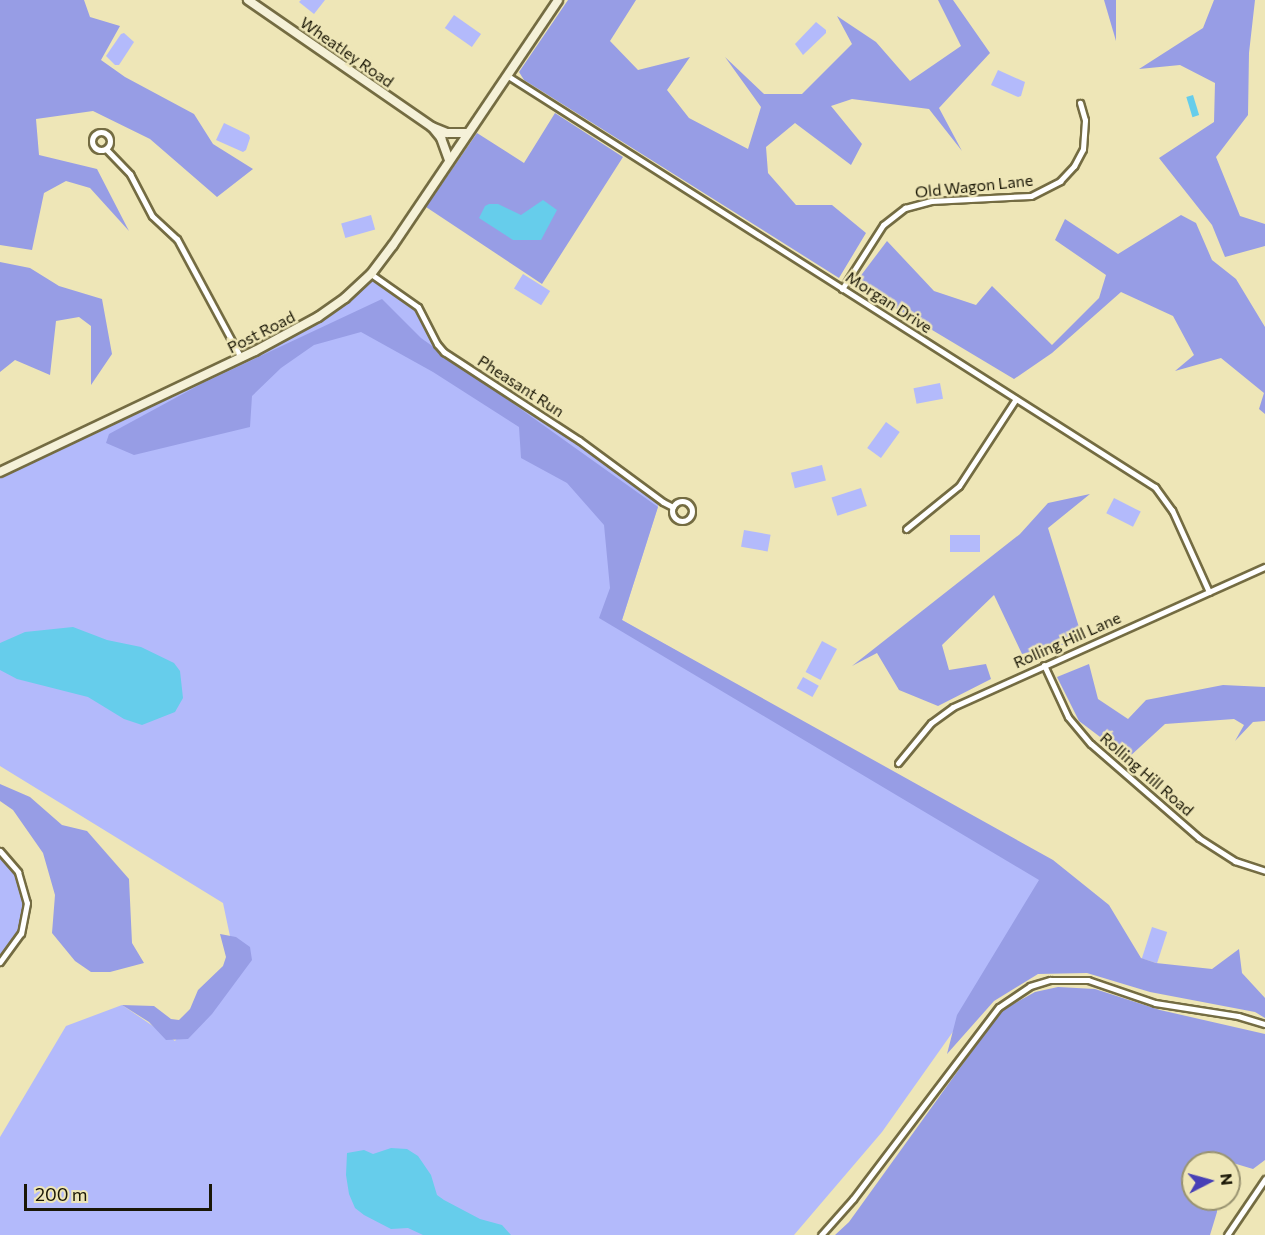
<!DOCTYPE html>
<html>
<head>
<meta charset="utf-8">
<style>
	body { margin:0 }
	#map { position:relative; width:1265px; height:1235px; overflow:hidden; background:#eee6b7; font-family:Commissioner,sans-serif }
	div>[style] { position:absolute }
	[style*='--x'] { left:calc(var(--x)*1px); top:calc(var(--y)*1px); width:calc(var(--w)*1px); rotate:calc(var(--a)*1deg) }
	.green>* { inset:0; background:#b3bafb; transform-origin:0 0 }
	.forest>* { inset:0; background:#979de5 }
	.water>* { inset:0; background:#66cdeb; transform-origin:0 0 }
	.roads { filter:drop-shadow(2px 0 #746c42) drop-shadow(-2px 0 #746c42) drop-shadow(0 2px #746c42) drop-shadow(0 -2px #746c42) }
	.street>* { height:5px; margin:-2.5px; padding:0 2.5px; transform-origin:2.5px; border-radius:2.5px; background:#fff }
	.street>.ring { margin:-2.5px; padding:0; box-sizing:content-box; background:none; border:5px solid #fff; border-radius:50% }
	.secondary>* { height:8px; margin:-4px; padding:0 4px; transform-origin:4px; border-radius:4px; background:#f5f1d8 }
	span { translate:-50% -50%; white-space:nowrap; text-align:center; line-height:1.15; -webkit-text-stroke:5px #eee6b7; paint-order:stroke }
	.street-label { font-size:16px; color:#1a1706 }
	.north { position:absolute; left:1181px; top:1151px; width:60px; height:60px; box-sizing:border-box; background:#eee6b7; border:2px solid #999370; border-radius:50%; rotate:84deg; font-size:16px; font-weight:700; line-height:24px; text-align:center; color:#1a1706 }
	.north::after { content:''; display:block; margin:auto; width:21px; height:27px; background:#4740b6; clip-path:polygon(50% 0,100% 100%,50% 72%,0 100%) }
	.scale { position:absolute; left:24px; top:1184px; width:188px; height:27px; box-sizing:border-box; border:3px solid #1a1706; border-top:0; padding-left:8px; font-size:18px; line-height:21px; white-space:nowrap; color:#1a1706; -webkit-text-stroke:4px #eee6b7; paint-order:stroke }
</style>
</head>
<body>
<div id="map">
	<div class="green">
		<i style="clip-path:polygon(301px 0,325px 0,314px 14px,299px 2px)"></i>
		<i style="left:454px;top:15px;width:33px;height:16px;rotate:35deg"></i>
		<i style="clip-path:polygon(816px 22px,826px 30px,826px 33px,803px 55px,795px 44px)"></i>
		<i style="clip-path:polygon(124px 33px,134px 42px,119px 65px,115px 65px,106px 56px,121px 34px)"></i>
		<i style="clip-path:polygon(998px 70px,1025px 82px,1021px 96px,1018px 97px,991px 85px)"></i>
		<i style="clip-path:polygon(224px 123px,249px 135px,250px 138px,246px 150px,243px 152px,216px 140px)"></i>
		<i style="left:371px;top:215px;width:15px;height:31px;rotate:74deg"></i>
		<i style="clip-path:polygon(371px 274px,418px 307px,437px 344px,579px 440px,660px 500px,622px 620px,1059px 868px,957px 1026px,882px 1132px,794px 1235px,0 1235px,0 1137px,66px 1026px,122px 1005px,175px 1041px,235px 960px,223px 903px,0 766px,0 472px,318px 317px)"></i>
		<i style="left:523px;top:274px;width:32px;height:17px;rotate:32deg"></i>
		<i style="left:940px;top:383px;width:16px;height:27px;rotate:79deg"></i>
		<i style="left:886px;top:422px;width:17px;height:32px;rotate:36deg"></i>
		<i style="left:822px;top:465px;width:16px;height:32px;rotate:76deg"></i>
		<i style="left:861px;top:488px;width:19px;height:31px;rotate:72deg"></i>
		<i style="left:1114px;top:498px;width:30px;height:17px;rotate:27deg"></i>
		<i style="left:744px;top:530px;width:27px;height:17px;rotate:10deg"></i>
		<i style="left:950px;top:535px;width:30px;height:17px"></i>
		<i style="left:822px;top:641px;width:17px;height:35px;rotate:28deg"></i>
		<i style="left:803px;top:677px;width:18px;height:13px;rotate:29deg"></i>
		<i style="clip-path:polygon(0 854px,15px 872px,24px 904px,18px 933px,0 960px)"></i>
		<i style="left:1152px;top:927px;width:16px;height:33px;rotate:18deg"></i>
	</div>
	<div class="forest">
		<i style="clip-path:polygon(0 0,84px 0,90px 17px,120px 26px,101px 60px,125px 77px,194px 114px,213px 144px,253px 169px,217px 197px,150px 139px,93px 111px,36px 119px,39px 155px,97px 169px,129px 231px,90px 188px,66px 181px,44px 193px,32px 250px,0 245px)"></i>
		<i style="clip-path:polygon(568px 0,636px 0,610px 41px,638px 70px,690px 57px,667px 90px,689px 118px,748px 149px,761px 107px,725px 57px,764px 94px,802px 94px,852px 44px,837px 16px,876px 42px,910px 81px,961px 46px,938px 0,953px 0,990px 53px,939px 108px,962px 151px,929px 109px,852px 99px,831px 106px,862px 144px,851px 165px,795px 123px,766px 147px,768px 173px,796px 205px,832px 205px,866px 233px,839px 278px,524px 80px,519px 72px)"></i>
		<i style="clip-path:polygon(1104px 0,1116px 0,1116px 41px)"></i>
		<i style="clip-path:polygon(1214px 0,1255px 0,1249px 53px,1248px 115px,1216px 157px,1240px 216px,1265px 224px,1265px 246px,1225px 257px,1212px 225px,1159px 158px,1214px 122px,1215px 83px,1180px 65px,1139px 69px,1203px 28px)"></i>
		<i style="clip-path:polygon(555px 113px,623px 157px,542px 284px,426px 207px,477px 133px,524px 163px)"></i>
		<i style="clip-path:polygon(1181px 215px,1196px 223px,1212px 260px,1236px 279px,1265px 327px,1265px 414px,1259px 409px,1264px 393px,1221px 358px,1175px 371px,1194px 355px,1173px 316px,1121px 292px,1052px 353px,1014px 379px,877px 297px,853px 286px,887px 241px,934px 291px,976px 305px,992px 286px,1052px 345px,1099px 298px,1106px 275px,1055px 240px,1065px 219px,1118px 254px)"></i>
		<i style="clip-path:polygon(0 262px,30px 268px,59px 286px,102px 299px,112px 354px,91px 385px,91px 326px,79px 317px,56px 321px,50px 375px,15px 360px,0 372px)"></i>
		<i style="clip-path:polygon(382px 299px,421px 338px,658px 507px,622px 620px,1053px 860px,1109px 905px,1141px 958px,1156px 963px,1212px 969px,1239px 949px,1242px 973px,1265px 998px,1265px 1018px,1255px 1012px,1150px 992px,1087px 973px,1038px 974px,994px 1001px,947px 1054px,957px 1015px,1039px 880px,599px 618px,610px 588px,604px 525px,567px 483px,521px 458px,519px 427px,433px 372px,361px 332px,314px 345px,281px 368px,252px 396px,250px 427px,134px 455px,106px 443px,109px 434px,201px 384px)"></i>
		<i style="clip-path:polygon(1090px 494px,1048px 528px,1083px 640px,1022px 654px,994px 595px,942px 645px,949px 670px,986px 664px,991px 679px,938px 706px,899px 690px,877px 653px,852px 666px,1020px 534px,1048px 503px)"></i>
		<i style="clip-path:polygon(1089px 664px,1098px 699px,1128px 719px,1146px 700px,1223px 685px,1265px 687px,1265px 721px,1253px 722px,1235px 741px,1244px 725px,1234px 719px,1165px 724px,1128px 758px,1079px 721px,1057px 677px)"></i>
		<i style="clip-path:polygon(0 784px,30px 797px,62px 825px,87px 831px,129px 879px,132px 943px,144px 963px,110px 972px,91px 972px,75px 961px,52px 933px,55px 895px,43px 853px,13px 810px,0 801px)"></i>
		<i style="clip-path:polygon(220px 934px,236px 937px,250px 947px,252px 960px,212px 1014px,188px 1039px,166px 1040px,149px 1022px,122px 1005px,154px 1006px,171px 1019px,179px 1020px,190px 1009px,198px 990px,223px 966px,226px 957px)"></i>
		<i style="clip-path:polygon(1058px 987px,1095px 989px,1160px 1010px,1265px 1034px,1265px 1160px,1253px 1169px,1233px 1163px,1219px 1156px,1212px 1157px,1209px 1163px,1193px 1163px,1193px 1199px,1217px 1201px,1217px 1212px,1210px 1235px,835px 1235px,849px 1222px,1001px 1011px,1035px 992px)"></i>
	</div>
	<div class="water">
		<i style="left:1193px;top:95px;width:21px;height:7px;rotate:73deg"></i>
		<i style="clip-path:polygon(543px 200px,557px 210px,541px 240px,513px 240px,479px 218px,485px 206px,489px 204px,498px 204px,521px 215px)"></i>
		<i style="clip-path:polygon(73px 627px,107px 640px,141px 647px,174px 663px,180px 671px,183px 698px,175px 712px,142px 725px,124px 719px,88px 697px,17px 679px,0 670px,0 643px,25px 632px)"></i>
		<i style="clip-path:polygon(391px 1148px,407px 1149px,418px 1156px,431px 1175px,437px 1195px,444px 1200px,480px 1219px,502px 1225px,511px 1235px,423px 1235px,408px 1228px,391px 1229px,364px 1215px,355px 1208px,349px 1194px,346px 1175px,347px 1153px,364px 1150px,373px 1154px)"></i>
	</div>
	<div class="roads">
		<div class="street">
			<i style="--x:508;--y:76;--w:767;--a:32.43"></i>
			<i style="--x:1155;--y:487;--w:29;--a:54"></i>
			<i style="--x:1172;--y:510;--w:90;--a:65.7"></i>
			<i class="ring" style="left:92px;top:132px;width:13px;height:13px"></i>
			<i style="--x:106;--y:149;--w:35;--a:46"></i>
			<i style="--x:130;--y:174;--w:47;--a:62.4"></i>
			<i style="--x:152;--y:216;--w:34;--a:43"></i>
			<i style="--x:177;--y:239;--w:135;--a:61.7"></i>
			<i style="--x:371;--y:274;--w:57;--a:35.1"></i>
			<i style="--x:418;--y:307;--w:42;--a:62.8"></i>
			<i style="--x:437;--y:344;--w:11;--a:49"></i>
			<i style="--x:444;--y:352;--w:161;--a:33.1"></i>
			<i style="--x:579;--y:440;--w:104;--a:36.4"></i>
			<i style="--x:663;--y:502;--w:11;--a:27"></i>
			<i style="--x:842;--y:289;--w:76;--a:-57.4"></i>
			<i style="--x:883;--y:225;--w:28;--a:-38"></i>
			<i style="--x:905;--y:208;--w:27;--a:-15"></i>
			<i style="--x:931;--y:201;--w:100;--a:-2.9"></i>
			<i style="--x:1031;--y:196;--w:33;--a:-27"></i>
			<i style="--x:1060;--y:181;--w:21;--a:-47"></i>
			<i style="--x:1074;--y:166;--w:19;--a:-62"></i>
			<i style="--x:1083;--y:149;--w:29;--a:-86"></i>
			<i style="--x:1085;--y:120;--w:18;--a:-106"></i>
			<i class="ring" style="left:672px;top:501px;width:15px;height:15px"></i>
			<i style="--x:906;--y:529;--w:68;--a:-39.1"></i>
			<i style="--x:959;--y:486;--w:104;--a:-56.8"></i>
			<i style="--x:1044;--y:665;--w:57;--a:65.2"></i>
			<i style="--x:1068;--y:717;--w:35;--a:50"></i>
			<i style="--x:1091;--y:744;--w:143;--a:41"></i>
			<i style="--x:1199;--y:838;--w:43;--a:32.6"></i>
			<i style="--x:1235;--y:861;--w:32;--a:18"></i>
			<i style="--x:898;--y:763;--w:52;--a:-50.5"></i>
			<i style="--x:931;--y:723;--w:27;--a:-36"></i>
			<i style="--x:953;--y:707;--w:342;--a:-24.2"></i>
			<i style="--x:0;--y:851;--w:28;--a:49"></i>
			<i style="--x:18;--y:872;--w:32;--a:74"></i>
			<i style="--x:27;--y:903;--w:31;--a:101"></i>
			<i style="--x:21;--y:933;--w:36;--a:126"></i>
			<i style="--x:821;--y:1235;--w:48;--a:-48.4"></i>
			<i style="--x:853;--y:1199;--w:241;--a:-52.8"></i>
			<i style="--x:999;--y:1007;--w:37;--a:-34"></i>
			<i style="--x:1030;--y:986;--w:21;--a:-17"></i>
			<i style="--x:1050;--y:980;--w:38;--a:0"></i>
			<i style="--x:1088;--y:980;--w:71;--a:18.9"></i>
			<i style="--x:1155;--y:1003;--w:84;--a:8.9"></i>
			<i style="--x:1238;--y:1016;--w:28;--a:17"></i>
			<i style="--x:1227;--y:1235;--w:68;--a:-55.8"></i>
		</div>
		<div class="secondary">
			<i style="--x:248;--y:0;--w:224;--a:34.6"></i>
			<i style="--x:432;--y:127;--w:16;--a:22"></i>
			<i style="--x:447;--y:133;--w:20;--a:0"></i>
			<i style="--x:433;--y:128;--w:13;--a:51"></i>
			<i style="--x:441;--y:138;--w:23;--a:70"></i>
			<i style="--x:0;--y:472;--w:282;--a:-25.4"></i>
			<i style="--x:255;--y:351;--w:72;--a:-28.4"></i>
			<i style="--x:318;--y:317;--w:33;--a:-35"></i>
			<i style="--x:345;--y:298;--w:35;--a:-43"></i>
			<i style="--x:371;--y:274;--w:36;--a:-53"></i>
			<i style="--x:393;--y:245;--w:295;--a:-56"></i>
		</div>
	</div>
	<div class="street-label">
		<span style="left:347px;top:52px;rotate:35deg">Wheatley Road</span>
		<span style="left:974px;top:186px;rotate:-6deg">Old Wagon Lane</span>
		<span style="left:889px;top:302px;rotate:33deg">Morgan Drive</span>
		<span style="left:261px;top:332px;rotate:-27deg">Post Road</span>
		<span style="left:521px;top:386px;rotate:33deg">Pheasant Run</span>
		<span style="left:1067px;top:640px;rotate:-24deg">Rolling Hill Lane</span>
		<span style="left:1147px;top:774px;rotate:41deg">Rolling Hill Road</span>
	</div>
	<div class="north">N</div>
	<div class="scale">200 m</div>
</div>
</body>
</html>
